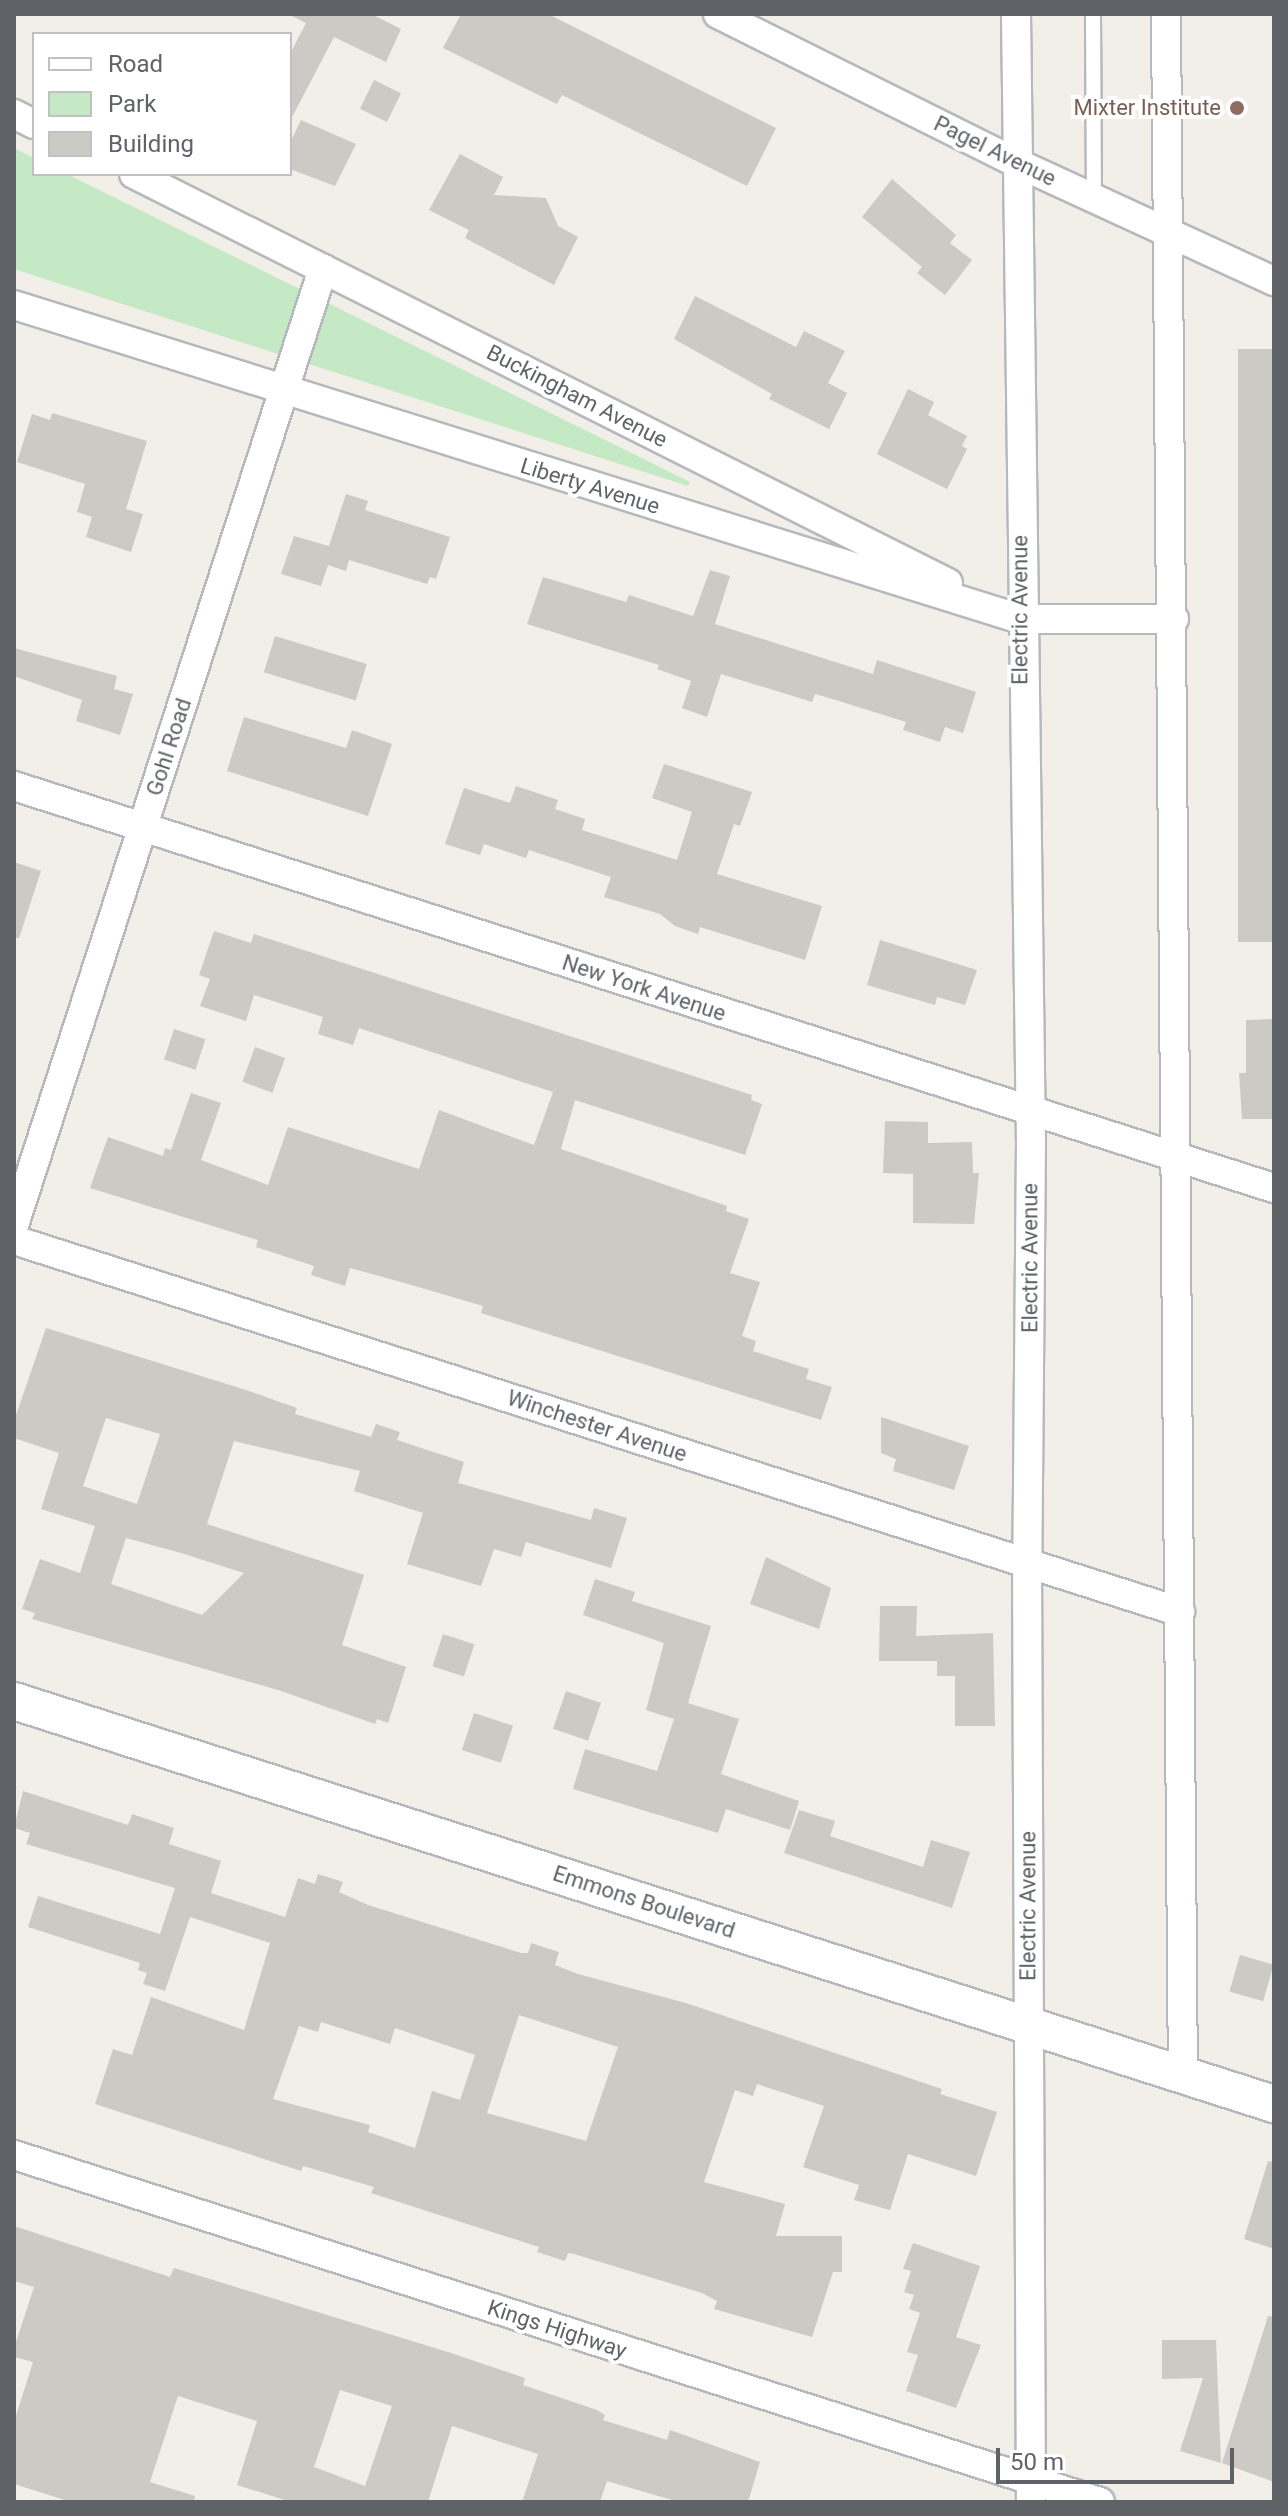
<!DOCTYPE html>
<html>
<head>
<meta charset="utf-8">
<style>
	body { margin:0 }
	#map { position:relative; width:1288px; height:2516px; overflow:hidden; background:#f1efe8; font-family:Roboto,sans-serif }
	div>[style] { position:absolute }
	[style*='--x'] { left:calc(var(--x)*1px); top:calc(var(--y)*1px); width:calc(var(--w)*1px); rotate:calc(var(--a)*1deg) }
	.green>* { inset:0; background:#c5e8c5 }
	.building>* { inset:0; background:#cccac5; transform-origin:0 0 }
	.roads { filter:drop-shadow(2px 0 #b5b8bc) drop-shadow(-2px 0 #b5b8bc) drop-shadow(0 2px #b5b8bc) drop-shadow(0 -2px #b5b8bc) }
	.service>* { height:14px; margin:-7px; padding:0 7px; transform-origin:7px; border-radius:7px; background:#fff }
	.minor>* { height:28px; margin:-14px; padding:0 14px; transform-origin:14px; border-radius:14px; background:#fff }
	.tertiary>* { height:36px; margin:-18px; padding:0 18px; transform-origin:18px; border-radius:18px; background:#fff }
	.dots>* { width:22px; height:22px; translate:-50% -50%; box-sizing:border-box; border:4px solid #fff; border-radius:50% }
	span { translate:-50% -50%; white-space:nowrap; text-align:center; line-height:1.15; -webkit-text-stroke:8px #fff; paint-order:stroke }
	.education-label { font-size:22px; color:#785e54 }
	.right { translate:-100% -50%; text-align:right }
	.street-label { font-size:22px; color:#5f6368 }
	.frame { position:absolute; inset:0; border:16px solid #5f6368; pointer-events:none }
	.legend { position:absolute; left:32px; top:32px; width:260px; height:144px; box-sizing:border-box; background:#fff; border:2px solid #bfc1c3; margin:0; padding:10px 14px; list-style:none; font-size:24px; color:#5f6368 }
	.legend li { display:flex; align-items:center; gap:16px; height:40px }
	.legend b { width:40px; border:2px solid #bfc1c3 }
	.scale { position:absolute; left:996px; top:2448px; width:238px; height:36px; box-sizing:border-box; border:4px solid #5f6368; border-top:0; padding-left:10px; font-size:24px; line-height:28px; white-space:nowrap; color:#5f6368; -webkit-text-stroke:6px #fff; paint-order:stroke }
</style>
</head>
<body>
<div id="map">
	<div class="green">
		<i style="clip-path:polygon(14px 148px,34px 158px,34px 174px,67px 174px,690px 482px,688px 486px,14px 269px)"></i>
	</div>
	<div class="building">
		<i style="clip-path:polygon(288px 14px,371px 14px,401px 29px,386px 62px,334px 37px,290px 121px,290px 54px,306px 23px)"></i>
		<i style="clip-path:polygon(461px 14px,548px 14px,776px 128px,747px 186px,562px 95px,557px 104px,443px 48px)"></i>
		<i style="left:374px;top:80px;width:30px;height:32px;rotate:26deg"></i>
		<i style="clip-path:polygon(301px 120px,356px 144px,335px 186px,290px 169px,290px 143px)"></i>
		<i style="clip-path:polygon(460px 154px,503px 177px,494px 195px,546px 198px,558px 226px,578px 237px,554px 285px,465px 238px,469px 230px,429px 210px)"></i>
		<i style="clip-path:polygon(892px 179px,956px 235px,950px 243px,972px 260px,945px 295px,917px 273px,922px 267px,862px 217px)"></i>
		<i style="clip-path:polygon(695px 296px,796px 347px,804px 331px,845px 351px,828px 383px,847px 393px,829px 429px,769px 399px,772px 394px,674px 339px)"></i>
		<i style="left:1238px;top:349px;width:36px;height:593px"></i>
		<i style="clip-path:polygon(908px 389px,934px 402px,928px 415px,967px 436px,962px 446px,967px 449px,947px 489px,877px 454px)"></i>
		<i style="clip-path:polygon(52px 413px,147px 441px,126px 509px,143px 514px,131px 552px,86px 537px,92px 517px,77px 512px,85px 484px,17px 462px,32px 414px,50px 420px)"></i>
		<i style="clip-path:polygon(346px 494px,368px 501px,365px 510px,450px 537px,436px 579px,430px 577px,427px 584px,349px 560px,346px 571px,328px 565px,321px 586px,281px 574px,294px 536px,329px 546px)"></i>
		<i style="clip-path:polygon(710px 570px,730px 576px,715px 624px,873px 674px,877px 660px,976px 692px,963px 733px,945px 727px,940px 742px,903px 730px,906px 722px,839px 701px,815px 694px,812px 702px,721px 674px,707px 717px,682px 708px,691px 681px,657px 669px,659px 665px,527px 624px,543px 577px,626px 602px,629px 595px,693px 616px)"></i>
		<i style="left:275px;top:636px;width:96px;height:38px;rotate:17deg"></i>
		<i style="clip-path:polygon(14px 648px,117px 676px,114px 689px,133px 694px,120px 735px,76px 721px,82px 700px,14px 676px)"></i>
		<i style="clip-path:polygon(244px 717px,346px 748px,352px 730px,392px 744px,368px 816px,227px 771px)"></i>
		<i style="clip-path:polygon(664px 764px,752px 792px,740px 826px,734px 824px,717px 874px,822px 906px,805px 960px,700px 927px,698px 934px,675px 926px,660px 914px,604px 897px,611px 877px,529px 850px,526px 858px,484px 844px,480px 855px,445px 844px,464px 788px,510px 803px,516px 786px,558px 800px,555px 809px,585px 819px,582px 830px,677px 860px,692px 812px,652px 798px)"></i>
		<i style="clip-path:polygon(14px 862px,41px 871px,19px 938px,14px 938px)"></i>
		<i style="clip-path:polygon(214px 931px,251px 943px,254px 934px,752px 1095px,751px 1100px,762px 1104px,745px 1155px,575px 1100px,561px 1149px,727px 1206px,726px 1211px,749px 1219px,730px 1273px,760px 1282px,742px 1336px,756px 1341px,753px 1351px,809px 1369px,806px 1379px,832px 1387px,821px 1420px,481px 1313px,483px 1306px,408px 1284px,350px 1268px,345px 1286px,311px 1275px,314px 1266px,256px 1247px,258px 1240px,90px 1188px,108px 1137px,163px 1156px,165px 1148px,171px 1150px,191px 1093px,221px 1103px,201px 1160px,268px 1185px,288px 1127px,419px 1169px,439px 1110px,534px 1145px,553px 1092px,359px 1028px,353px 1045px,318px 1034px,323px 1017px,254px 995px,246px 1021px,200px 1006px,210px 979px,199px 975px)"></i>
		<i style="clip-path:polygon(880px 940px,977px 970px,965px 1005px,937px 997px,935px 1005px,867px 985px)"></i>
		<i style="clip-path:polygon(1274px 1019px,1274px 1119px,1242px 1119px,1239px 1073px,1246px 1073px,1246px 1020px)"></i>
		<i style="left:174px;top:1029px;width:33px;height:32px;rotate:18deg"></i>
		<i style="left:255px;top:1047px;width:32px;height:37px;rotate:20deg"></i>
		<i style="clip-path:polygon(885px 1121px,928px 1122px,928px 1143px,972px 1142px,973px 1173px,979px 1173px,974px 1224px,913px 1223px,913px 1174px,883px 1173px)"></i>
		<i style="clip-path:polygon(evenodd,46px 1328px,243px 1389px,297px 1408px,295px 1414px,371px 1437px,376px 1424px,400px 1432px,397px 1440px,464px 1462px,458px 1483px,591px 1520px,594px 1508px,627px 1518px,611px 1568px,526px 1542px,521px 1557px,494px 1549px,481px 1586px,407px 1564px,423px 1513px,354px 1491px,360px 1471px,234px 1441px,207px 1524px,364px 1575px,342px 1645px,406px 1667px,388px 1723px,377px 1719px,375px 1724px,278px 1690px,32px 1619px,35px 1613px,22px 1609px,40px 1559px,80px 1573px,95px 1526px,41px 1509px,59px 1453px,14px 1438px,14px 1421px,46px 1328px,106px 1418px,160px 1434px,137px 1504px,83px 1486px,106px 1418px,46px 1328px,126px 1538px,181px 1553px,244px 1573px,202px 1615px,111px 1584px,126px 1538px)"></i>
		<i style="clip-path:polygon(881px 1417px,969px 1446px,954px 1490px,893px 1471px,896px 1459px,881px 1453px)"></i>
		<i style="clip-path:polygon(766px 1557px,831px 1588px,819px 1629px,750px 1604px)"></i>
		<i style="clip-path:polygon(595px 1579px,635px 1592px,632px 1601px,711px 1626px,688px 1703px,739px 1719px,721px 1774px,799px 1801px,790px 1830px,726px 1809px,718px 1833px,573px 1789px,585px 1749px,657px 1771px,674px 1719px,646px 1710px,664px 1643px,583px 1615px)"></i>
		<i style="clip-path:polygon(880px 1606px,917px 1606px,916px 1636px,993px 1633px,995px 1726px,955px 1726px,955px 1676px,937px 1676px,937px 1661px,879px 1661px)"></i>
		<i style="left:443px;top:1634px;width:33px;height:34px;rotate:18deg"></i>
		<i style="left:566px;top:1691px;width:37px;height:40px;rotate:19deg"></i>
		<i style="left:474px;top:1713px;width:41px;height:39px;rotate:18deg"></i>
		<i style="clip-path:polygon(evenodd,23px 1791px,128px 1825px,132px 1814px,174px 1828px,169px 1844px,221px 1861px,211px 1893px,285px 1917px,298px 1878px,315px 1884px,318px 1874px,343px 1882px,339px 1892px,368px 1905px,521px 1953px,528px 1953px,531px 1943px,559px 1952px,555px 1965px,578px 1974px,686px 2003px,942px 2089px,940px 2094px,997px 2112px,976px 2176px,908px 2154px,890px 2210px,854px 2200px,859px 2185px,803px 2167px,824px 2106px,757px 2084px,753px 2096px,735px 2090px,704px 2182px,785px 2204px,776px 2236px,842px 2236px,842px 2272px,833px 2272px,812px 2337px,714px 2309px,717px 2301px,702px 2293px,574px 2254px,568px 2253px,565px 2261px,537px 2252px,539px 2247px,371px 2193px,374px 2187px,303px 2166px,301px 2171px,95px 2104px,113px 2049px,132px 2055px,151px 1997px,244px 2030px,270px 1943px,190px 1917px,165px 1991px,143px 1984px,147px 1973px,138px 1970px,140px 1963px,28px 1927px,38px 1896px,160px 1934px,175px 1888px,26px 1844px,30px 1833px,14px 1828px,23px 1791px,519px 2015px,618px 2047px,586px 2141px,487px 2113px,519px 2015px,23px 1791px,321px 2022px,390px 2044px,395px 2028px,475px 2055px,460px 2100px,432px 2091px,415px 2148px,368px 2132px,370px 2125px,273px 2099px,299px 2026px,318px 2032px,321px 2022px)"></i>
		<i style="clip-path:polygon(799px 1810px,835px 1821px,830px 1836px,923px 1867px,931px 1840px,970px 1852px,952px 1908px,784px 1853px)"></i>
		<i style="left:1240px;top:1955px;width:35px;height:38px;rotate:16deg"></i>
		<i style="clip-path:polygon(1268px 2161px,1274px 2162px,1274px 2249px,1244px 2239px)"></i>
		<i style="clip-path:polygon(evenodd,14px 2226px,170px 2277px,174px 2268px,451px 2353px,525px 2378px,523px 2385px,597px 2410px,605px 2415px,603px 2420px,667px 2440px,670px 2430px,760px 2462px,748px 2502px,679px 2502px,607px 2481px,600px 2502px,522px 2502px,538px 2454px,452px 2426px,428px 2502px,291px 2502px,237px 2485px,257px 2421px,178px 2396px,150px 2482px,195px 2496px,194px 2502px,71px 2502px,14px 2484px,14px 2422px,33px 2362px,14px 2357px,14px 2348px,34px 2287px,14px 2281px,14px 2226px,340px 2390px,392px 2406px,365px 2486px,314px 2467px,340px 2390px)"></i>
		<i style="clip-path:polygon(913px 2243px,980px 2266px,956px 2337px,981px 2345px,956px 2408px,906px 2391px,918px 2355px,907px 2352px,920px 2313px,909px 2309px,914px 2295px,904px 2292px,911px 2271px,903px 2269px)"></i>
		<i style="clip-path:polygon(1268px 2316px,1274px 2317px,1274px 2482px,1222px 2463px)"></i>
		<i style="clip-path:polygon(1162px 2340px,1216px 2340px,1221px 2463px,1180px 2451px,1203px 2378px,1162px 2379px)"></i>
	</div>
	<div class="roads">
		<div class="service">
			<i style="--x:1093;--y:14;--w:184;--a:89.7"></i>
		</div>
		<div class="minor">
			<i style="--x:718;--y:14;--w:334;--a:26.5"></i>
			<i style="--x:1017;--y:163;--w:283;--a:24.7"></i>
			<i style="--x:1016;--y:14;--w:1126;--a:89.24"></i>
			<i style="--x:1031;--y:1140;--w:424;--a:90.5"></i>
			<i style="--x:1027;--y:1564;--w:938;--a:89.76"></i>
			<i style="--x:1166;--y:14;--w:2061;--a:89.53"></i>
			<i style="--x:14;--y:114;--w:22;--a:27"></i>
			<i style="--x:134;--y:174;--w:911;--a:26.68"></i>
			<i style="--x:14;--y:305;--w:1054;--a:17.33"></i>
			<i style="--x:1020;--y:619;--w:154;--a:0"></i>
			<i style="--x:14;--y:786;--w:1323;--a:17.7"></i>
			<i style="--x:14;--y:1225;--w:1005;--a:-72.09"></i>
			<i style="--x:14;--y:1240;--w:1224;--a:17.69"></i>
			<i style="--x:14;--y:2155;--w:1140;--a:17.72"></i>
		</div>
		<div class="tertiary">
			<i style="--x:14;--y:1701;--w:1323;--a:17.74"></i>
		</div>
	</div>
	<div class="dots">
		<i style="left:1237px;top:108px;background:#8d6e63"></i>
	</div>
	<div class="education-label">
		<span class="right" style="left:1221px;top:108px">Mixter Institute</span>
	</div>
	<div class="street-label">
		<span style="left:995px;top:151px;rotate:26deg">Pagel Avenue</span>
		<span style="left:577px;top:396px;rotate:27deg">Buckingham Avenue</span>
		<span style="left:590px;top:486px;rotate:17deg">Liberty Avenue</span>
		<span style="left:1020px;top:610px;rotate:-90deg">Electric Avenue</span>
		<span style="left:169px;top:747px;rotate:-72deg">Gohl Road</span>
		<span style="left:644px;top:988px;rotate:18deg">New York Avenue</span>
		<span style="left:1030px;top:1258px;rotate:-90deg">Electric Avenue</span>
		<span style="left:597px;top:1426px;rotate:18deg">Winchester Avenue</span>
		<span style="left:644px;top:1902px;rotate:18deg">Emmons Boulevard</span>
		<span style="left:1028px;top:1906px;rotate:-90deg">Electric Avenue</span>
		<span style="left:557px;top:2329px;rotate:18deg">Kings Highway</span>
	</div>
	<div class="frame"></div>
	<ul class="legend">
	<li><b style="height:10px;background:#fff"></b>Road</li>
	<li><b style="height:22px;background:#c5e8c5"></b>Park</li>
	<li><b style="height:22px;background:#cccac5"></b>Building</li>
	</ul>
	<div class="scale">50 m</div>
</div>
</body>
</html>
